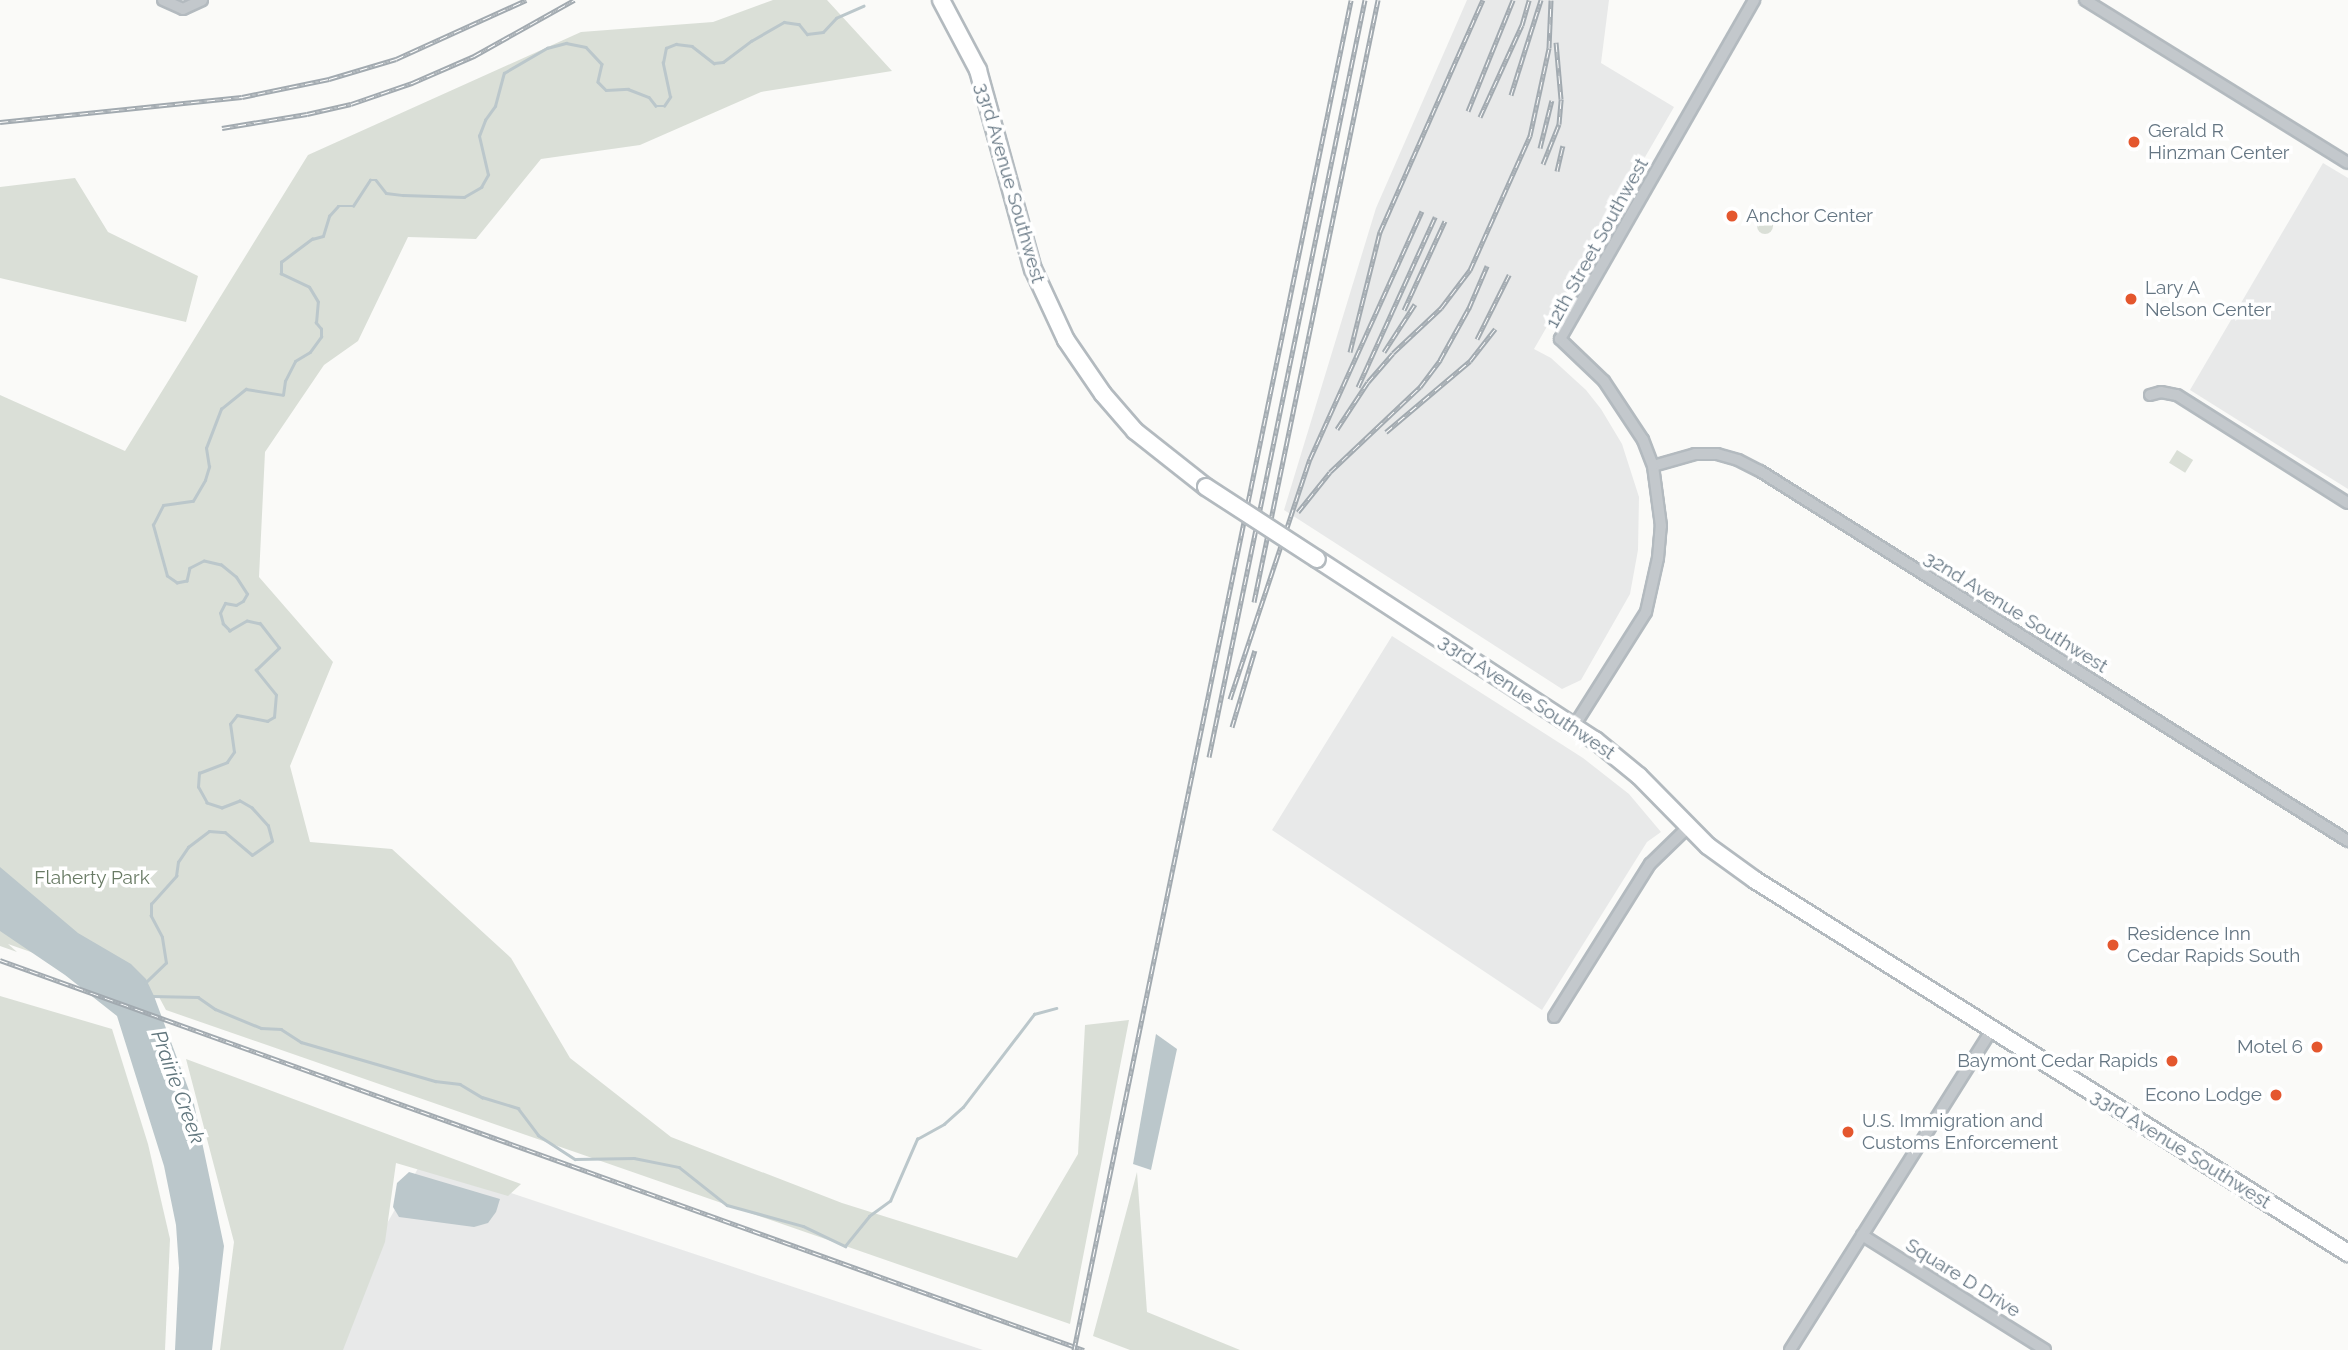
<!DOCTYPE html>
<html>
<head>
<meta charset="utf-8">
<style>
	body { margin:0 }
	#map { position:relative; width:2348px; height:1350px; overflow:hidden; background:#fafaf8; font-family:Raleway,sans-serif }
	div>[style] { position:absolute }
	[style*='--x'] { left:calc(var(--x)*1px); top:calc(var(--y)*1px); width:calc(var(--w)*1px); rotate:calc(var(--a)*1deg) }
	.built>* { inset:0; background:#e8e9e9 }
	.green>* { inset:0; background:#dadfd7; transform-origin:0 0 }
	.round { border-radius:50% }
	.water>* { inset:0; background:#bbc7cb }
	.stream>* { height:2.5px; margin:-1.25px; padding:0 1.25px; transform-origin:1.25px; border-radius:1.25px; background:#bbc7cb }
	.roads { filter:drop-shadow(2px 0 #b3babf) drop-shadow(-2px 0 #b3babf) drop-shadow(0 2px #b3babf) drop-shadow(0 -2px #b3babf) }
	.street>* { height:10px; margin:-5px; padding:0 5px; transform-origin:5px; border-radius:5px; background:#c3c8cc }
	.secondary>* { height:16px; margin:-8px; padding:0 8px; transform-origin:8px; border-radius:8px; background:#fff }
	.rail>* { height:5px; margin-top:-2.5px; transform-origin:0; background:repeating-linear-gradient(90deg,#fff 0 8px,#a2aab0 0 16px); box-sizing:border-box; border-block:2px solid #a2aab0 }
	.bridges { filter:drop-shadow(2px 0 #b3babf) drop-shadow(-2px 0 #b3babf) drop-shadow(0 2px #b3babf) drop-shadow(0 -2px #b3babf) }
	.secondary-bridge>* { height:16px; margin:-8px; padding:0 8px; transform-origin:8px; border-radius:8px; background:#fff }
	.dots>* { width:19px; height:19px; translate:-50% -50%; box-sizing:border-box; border:4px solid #fff; border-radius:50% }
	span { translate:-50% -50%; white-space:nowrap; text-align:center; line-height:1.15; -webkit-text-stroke:7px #fff; paint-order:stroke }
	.poi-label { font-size:19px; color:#657683 }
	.left { translate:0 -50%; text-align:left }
	.right { translate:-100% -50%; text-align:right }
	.street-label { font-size:19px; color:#657683 }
	.park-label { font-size:19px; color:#687a64 }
	.water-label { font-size:21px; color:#60757c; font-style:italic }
</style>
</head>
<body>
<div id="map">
	<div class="built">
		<i style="clip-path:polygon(1467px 0,1609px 0,1601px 63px,1674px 107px,1534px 349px,1551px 358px,1586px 390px,1601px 409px,1622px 444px,1639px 497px,1638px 550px,1630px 594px,1581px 680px,1562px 689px,1284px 510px,1376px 208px)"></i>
		<i style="clip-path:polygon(2323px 163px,2348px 178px,2348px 489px,2190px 390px)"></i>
		<i style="clip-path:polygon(1392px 636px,1583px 758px,1629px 794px,1661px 832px,1647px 842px,1542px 1010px,1272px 830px)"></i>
		<i style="clip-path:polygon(421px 1163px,983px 1350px,316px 1350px)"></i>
	</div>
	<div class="green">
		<i style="clip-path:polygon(773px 0,827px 0,892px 71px,761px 92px,640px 145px,541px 159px,476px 239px,408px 237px,358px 341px,324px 365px,265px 452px,259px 577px,333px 662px,290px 766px,310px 842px,392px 849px,511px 958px,570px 1058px,671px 1137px,842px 1203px,1017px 1258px,1078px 1154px,1085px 1025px,1129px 1020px,1070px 1324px,166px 1010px,159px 997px,8px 944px,17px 952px,0 946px,0 395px,125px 451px,308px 155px,581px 32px,713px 22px)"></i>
		<i style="clip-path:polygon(75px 178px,108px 232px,198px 276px,186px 322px,0 278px,0 187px)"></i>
		<i class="round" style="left:1757px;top:218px;width:16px;height:16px"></i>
		<i style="left:2177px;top:450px;width:19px;height:15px;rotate:32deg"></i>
		<i style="clip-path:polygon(0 996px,112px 1029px,148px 1144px,170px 1239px,165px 1350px,0 1350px)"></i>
		<i style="clip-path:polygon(186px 1059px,521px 1184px,508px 1196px,396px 1163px,385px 1242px,343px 1350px,220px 1350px,234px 1242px)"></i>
		<i style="clip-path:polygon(1137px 1172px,1147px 1312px,1240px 1350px,1130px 1350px,1093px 1336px)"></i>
	</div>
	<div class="water">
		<i style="clip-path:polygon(0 867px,78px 933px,131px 964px,146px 979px,154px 996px,194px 1104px,224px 1246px,212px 1350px,175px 1350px,179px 1268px,176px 1225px,164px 1166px,117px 1016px,65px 975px,0 931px)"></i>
		<i style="clip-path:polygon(1156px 1034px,1177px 1049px,1151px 1170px,1133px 1164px)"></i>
		<i style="clip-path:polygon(409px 1172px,500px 1199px,496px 1212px,488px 1223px,474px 1227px,399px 1217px,393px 1207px,397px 1183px)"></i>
	</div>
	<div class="stream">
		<i style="--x:145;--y:983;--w:29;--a:-44"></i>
		<i style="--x:166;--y:963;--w:26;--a:-99"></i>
		<i style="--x:162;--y:937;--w:24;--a:-118"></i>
		<i style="--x:151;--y:916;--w:12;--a:-90"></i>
		<i style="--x:151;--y:904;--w:38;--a:-48"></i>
		<i style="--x:176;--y:876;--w:14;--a:-82"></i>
		<i style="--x:178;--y:862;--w:18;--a:-56"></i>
		<i style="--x:188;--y:847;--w:26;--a:-37"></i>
		<i style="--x:209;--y:831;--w:16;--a:4"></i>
		<i style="--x:225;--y:832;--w:35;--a:40"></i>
		<i style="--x:252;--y:855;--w:24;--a:-35"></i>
		<i style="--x:272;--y:841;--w:16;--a:-105"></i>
		<i style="--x:268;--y:826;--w:24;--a:-132"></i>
		<i style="--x:252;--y:808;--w:14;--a:-150"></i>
		<i style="--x:240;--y:801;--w:19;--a:159"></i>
		<i style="--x:222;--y:808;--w:16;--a:-162"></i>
		<i style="--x:207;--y:803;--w:18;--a:-119"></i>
		<i style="--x:198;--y:787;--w:14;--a:-86"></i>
		<i style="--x:199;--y:773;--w:30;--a:-21"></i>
		<i style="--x:227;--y:762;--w:12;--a:-55"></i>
		<i style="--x:234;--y:752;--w:28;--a:-98"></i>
		<i style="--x:230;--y:724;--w:11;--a:-52"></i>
		<i style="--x:237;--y:715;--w:31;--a:11"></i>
		<i style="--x:267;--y:721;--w:8;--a:-30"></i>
		<i style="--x:274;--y:717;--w:22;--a:-85"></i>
		<i style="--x:276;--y:695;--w:32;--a:-129"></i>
		<i style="--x:256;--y:670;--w:32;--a:-44"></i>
		<i style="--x:279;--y:648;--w:31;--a:-128"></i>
		<i style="--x:260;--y:624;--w:13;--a:-167"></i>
		<i style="--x:247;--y:621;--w:20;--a:150"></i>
		<i style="--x:230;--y:631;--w:10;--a:-135"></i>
		<i style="--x:223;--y:624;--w:11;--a:-105"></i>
		<i style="--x:220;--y:613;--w:11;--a:-63"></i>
		<i style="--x:225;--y:603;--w:11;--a:10"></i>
		<i style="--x:236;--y:605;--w:8;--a:-30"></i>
		<i style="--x:243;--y:601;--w:8;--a:-60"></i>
		<i style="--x:247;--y:594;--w:20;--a:-123"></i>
		<i style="--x:236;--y:577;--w:19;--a:-141"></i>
		<i style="--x:221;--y:565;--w:17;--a:-167"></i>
		<i style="--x:204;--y:561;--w:16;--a:153"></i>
		<i style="--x:190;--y:568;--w:13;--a:103"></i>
		<i style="--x:187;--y:581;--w:10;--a:169"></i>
		<i style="--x:177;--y:583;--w:12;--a:-145"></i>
		<i style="--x:167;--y:576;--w:53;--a:-105.4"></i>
		<i style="--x:153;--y:525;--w:22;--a:-63"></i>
		<i style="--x:163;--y:505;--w:30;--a:-8"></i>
		<i style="--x:193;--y:501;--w:24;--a:-60"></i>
		<i style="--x:205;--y:480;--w:14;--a:-73"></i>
		<i style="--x:209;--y:467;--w:19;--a:-99"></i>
		<i style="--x:206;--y:448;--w:42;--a:-69"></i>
		<i style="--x:221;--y:409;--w:32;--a:-39"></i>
		<i style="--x:246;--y:389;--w:37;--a:9"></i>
		<i style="--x:283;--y:395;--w:14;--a:-82"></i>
		<i style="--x:285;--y:381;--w:22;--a:-63"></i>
		<i style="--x:295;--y:361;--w:17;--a:-31"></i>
		<i style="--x:310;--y:352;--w:19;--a:-54"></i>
		<i style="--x:321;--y:337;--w:8;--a:-90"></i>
		<i style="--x:321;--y:329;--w:8;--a:-130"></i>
		<i style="--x:316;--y:323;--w:21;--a:-85"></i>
		<i style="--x:318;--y:302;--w:17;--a:-121"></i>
		<i style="--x:309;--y:287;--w:31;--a:-155"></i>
		<i style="--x:281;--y:274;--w:12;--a:-90"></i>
		<i style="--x:281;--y:262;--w:39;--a:-37"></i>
		<i style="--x:312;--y:239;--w:11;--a:-15"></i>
		<i style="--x:323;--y:236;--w:21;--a:-73"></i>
		<i style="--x:329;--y:216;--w:13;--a:-48"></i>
		<i style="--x:338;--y:206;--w:15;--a:0"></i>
		<i style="--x:353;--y:206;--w:31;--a:-57"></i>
		<i style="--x:370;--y:180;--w:6;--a:0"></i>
		<i style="--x:376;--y:180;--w:16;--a:52"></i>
		<i style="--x:386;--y:193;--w:17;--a:7"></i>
		<i style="--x:403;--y:195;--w:61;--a:1.9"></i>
		<i style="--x:464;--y:197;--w:20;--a:-30"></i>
		<i style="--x:481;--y:187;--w:14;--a:-60"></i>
		<i style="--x:488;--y:175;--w:40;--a:-103"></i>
		<i style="--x:479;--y:136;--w:17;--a:-69"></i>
		<i style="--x:485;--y:120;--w:17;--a:-54"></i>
		<i style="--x:495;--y:106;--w:34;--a:-75"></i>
		<i style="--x:504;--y:73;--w:50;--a:-30.2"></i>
		<i style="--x:547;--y:48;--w:20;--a:-15"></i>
		<i style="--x:566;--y:43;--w:20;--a:11"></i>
		<i style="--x:586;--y:47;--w:23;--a:47"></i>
		<i style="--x:602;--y:64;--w:18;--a:103"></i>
		<i style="--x:598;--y:82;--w:11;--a:45"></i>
		<i style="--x:606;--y:90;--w:22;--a:-3"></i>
		<i style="--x:628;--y:89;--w:22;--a:21"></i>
		<i style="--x:649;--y:97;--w:11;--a:52"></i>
		<i style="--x:656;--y:106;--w:8;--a:0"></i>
		<i style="--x:664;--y:106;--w:11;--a:-56"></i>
		<i style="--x:670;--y:97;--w:35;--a:-102"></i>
		<i style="--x:663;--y:63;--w:15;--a:-79"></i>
		<i style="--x:666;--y:48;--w:11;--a:-22"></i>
		<i style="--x:676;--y:44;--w:16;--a:7"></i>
		<i style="--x:692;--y:46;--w:28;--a:38"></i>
		<i style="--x:714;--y:63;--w:9;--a:-6"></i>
		<i style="--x:723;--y:62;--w:35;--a:-37"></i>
		<i style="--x:751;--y:41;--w:38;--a:-30"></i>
		<i style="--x:784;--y:22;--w:15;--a:8"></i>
		<i style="--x:799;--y:24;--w:13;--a:51"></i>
		<i style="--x:807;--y:34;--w:16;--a:-7"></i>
		<i style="--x:823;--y:32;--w:19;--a:-47"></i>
		<i style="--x:836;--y:18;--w:30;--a:-24"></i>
		<i style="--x:152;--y:996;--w:46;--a:1.2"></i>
		<i style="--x:198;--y:997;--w:21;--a:35"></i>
		<i style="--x:215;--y:1009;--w:50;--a:22.4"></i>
		<i style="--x:261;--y:1028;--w:20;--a:3"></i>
		<i style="--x:281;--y:1029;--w:24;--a:33"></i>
		<i style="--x:301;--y:1042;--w:140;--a:16.2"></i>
		<i style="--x:435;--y:1081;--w:25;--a:7"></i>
		<i style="--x:460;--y:1084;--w:26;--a:31"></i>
		<i style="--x:482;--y:1097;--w:38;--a:17"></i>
		<i style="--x:518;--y:1108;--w:34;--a:53"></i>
		<i style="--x:538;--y:1135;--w:44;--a:33"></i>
		<i style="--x:575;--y:1159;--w:59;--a:-1"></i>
		<i style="--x:634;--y:1158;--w:46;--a:11.3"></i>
		<i style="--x:679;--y:1167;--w:61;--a:38.4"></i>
		<i style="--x:727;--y:1205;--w:79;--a:15.4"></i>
		<i style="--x:803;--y:1226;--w:47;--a:25.5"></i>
		<i style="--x:845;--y:1246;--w:38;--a:-51"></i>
		<i style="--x:869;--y:1216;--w:26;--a:-36"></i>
		<i style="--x:890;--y:1201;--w:68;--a:-66.5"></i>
		<i style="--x:917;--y:1139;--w:31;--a:-29"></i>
		<i style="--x:944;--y:1124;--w:25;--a:-42"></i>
		<i style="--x:963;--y:1107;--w:117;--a:-52.6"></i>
		<i style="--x:1034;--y:1014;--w:23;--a:-15"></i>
	</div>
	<div class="roads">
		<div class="street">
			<i style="--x:163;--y:0;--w:22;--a:24"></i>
			<i style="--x:183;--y:9;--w:21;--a:-25"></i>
			<i style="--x:2085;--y:0;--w:309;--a:31.8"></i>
			<i style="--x:2150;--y:395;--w:11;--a:-15"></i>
			<i style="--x:2161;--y:392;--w:16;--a:11"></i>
			<i style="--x:2177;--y:395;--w:202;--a:32.3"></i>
			<i style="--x:1653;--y:466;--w:44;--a:-15.9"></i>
			<i style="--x:1695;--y:454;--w:22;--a:0"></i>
			<i style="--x:1717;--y:454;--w:22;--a:16"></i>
			<i style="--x:1738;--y:460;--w:25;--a:27"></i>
			<i style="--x:1760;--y:471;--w:695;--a:32.18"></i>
			<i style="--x:1574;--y:726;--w:135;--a:-57.7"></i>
			<i style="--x:1646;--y:612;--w:55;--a:-77.5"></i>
			<i style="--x:1658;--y:558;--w:32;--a:-85"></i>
			<i style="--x:1661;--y:526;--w:61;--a:-97.6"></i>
			<i style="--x:1653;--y:466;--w:28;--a:-111"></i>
			<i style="--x:1643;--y:440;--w:71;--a:-123.5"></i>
			<i style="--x:1604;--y:381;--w:61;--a:-136.3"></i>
			<i style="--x:1560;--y:339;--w:391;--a:-60.2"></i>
			<i style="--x:1554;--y:1017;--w:181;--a:-57.9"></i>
			<i style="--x:1650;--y:864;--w:53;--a:-44.2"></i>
			<i style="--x:1862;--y:1235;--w:216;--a:32.1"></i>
			<i style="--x:1790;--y:1350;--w:379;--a:-57.8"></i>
		</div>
		<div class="secondary">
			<i style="--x:941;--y:0;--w:79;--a:62.1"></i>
			<i style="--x:978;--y:70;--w:206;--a:74.6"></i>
			<i style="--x:1033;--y:269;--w:78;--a:65.1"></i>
			<i style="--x:1066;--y:340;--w:65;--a:55.6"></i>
			<i style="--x:1103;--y:394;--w:49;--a:49.1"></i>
			<i style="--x:1135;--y:431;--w:90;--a:38.3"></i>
			<i style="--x:1317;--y:559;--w:332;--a:33.1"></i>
			<i style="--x:1595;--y:740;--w:57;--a:39.3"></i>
			<i style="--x:1639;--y:776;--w:98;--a:45.4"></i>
			<i style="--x:1708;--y:846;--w:58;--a:35.9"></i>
			<i style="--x:1755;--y:880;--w:701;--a:32.17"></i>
		</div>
	</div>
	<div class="rail">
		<i style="--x:1511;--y:95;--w:100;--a:-72.5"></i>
		<i style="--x:1468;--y:111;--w:120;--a:-67.9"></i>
		<i style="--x:1480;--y:117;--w:101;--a:-65.5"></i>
		<i style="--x:1522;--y:25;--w:26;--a:-74"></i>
		<i style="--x:0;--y:122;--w:243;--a:-5.9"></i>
		<i style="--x:242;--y:97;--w:89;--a:-11.7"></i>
		<i style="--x:329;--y:79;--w:70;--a:-16.6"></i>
		<i style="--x:396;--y:59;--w:143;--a:-24.4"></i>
		<i style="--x:222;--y:128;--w:86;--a:-9.4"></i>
		<i style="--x:307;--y:114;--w:45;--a:-12.8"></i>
		<i style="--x:351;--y:104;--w:65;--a:-19"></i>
		<i style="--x:412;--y:83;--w:68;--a:-23.5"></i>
		<i style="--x:474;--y:56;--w:115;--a:-29.2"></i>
		<i style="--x:1540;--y:148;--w:49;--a:-76"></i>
		<i style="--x:1543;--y:164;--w:43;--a:-68.2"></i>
		<i style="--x:1559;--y:124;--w:25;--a:-85"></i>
		<i style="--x:1561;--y:99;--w:57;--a:-95"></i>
		<i style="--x:1557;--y:171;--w:26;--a:-77"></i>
		<i style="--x:1404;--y:310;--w:98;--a:-65.3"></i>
		<i style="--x:1477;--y:339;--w:72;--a:-63.4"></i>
		<i style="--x:1350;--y:352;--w:124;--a:-76"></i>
		<i style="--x:1380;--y:232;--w:254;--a:-66.1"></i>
		<i style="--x:1384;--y:352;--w:57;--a:-57.1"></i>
		<i style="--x:1358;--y:387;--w:187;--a:-65.6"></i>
		<i style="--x:1337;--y:429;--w:56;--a:-56.6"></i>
		<i style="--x:1368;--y:382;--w:38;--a:-49"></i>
		<i style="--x:1393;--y:353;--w:66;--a:-43.2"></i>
		<i style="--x:1441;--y:308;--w:48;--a:-52.7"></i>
		<i style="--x:1470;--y:270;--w:147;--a:-65.9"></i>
		<i style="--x:1530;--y:136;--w:90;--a:-77.8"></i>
		<i style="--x:1549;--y:48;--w:48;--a:-87.6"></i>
		<i style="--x:1386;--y:432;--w:110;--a:-40.2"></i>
		<i style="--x:1470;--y:361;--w:41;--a:-52"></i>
		<i style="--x:1298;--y:512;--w:51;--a:-51.3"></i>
		<i style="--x:1330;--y:472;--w:124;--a:-43.4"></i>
		<i style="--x:1420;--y:387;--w:34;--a:-53"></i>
		<i style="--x:1440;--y:360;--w:60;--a:-60.9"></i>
		<i style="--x:1469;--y:308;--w:46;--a:-66.8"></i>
		<i style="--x:1254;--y:602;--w:615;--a:-78.36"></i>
		<i style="--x:1230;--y:699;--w:253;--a:-71.6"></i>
		<i style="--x:1310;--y:459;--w:272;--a:-65.7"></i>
		<i style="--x:1232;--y:727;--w:80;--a:-73.4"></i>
		<i style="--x:1209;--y:757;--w:773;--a:-78.36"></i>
		<i style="--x:0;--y:960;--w:1152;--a:19.79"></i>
		<i style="--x:1074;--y:1350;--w:1378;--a:-78.4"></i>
	</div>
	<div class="bridges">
		<div class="secondary-bridge">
			<i style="--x:1206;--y:487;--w:132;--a:33"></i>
		</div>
	</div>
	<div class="dots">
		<i style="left:2134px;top:142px;background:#e4572e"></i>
		<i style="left:1732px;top:216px;background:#e4572e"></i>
		<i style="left:2131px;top:299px;background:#e4572e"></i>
		<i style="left:2113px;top:945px;background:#e4572e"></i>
		<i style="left:2317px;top:1047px;background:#e4572e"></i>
		<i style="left:2172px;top:1061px;background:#e4572e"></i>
		<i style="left:2276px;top:1095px;background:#e4572e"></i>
		<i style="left:1848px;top:1132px;background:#e4572e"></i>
	</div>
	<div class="poi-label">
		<span class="left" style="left:2148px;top:142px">Gerald R<br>Hinzman Center</span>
		<span class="left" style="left:1746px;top:216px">Anchor Center</span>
		<span class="left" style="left:2145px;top:299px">Lary A<br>Nelson Center</span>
		<span class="left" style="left:2127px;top:945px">Residence Inn<br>Cedar Rapids South</span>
		<span class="right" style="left:2303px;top:1047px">Motel 6</span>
		<span class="right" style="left:2158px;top:1061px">Baymont Cedar Rapids</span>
		<span class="right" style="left:2262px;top:1095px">Econo Lodge</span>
		<span class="left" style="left:1862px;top:1132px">U.S. Immigration and<br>Customs Enforcement</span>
	</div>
	<div class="street-label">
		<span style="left:1010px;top:183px;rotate:74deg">33rd Avenue Southwest</span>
		<span style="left:1597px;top:243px;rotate:-61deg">12th Street Southwest</span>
		<span style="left:2016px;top:612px;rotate:32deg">32nd Avenue Southwest</span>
		<span style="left:1527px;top:697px;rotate:34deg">33rd Avenue Southwest</span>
		<span style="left:2181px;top:1149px;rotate:32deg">33rd Avenue Southwest</span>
		<span style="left:1963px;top:1278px;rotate:32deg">Square D Drive</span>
	</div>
	<div class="park-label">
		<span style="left:92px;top:878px">Flaherty Park</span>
	</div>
	<div class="water-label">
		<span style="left:178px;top:1087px;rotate:70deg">Prairie Creek</span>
	</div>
</div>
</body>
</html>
